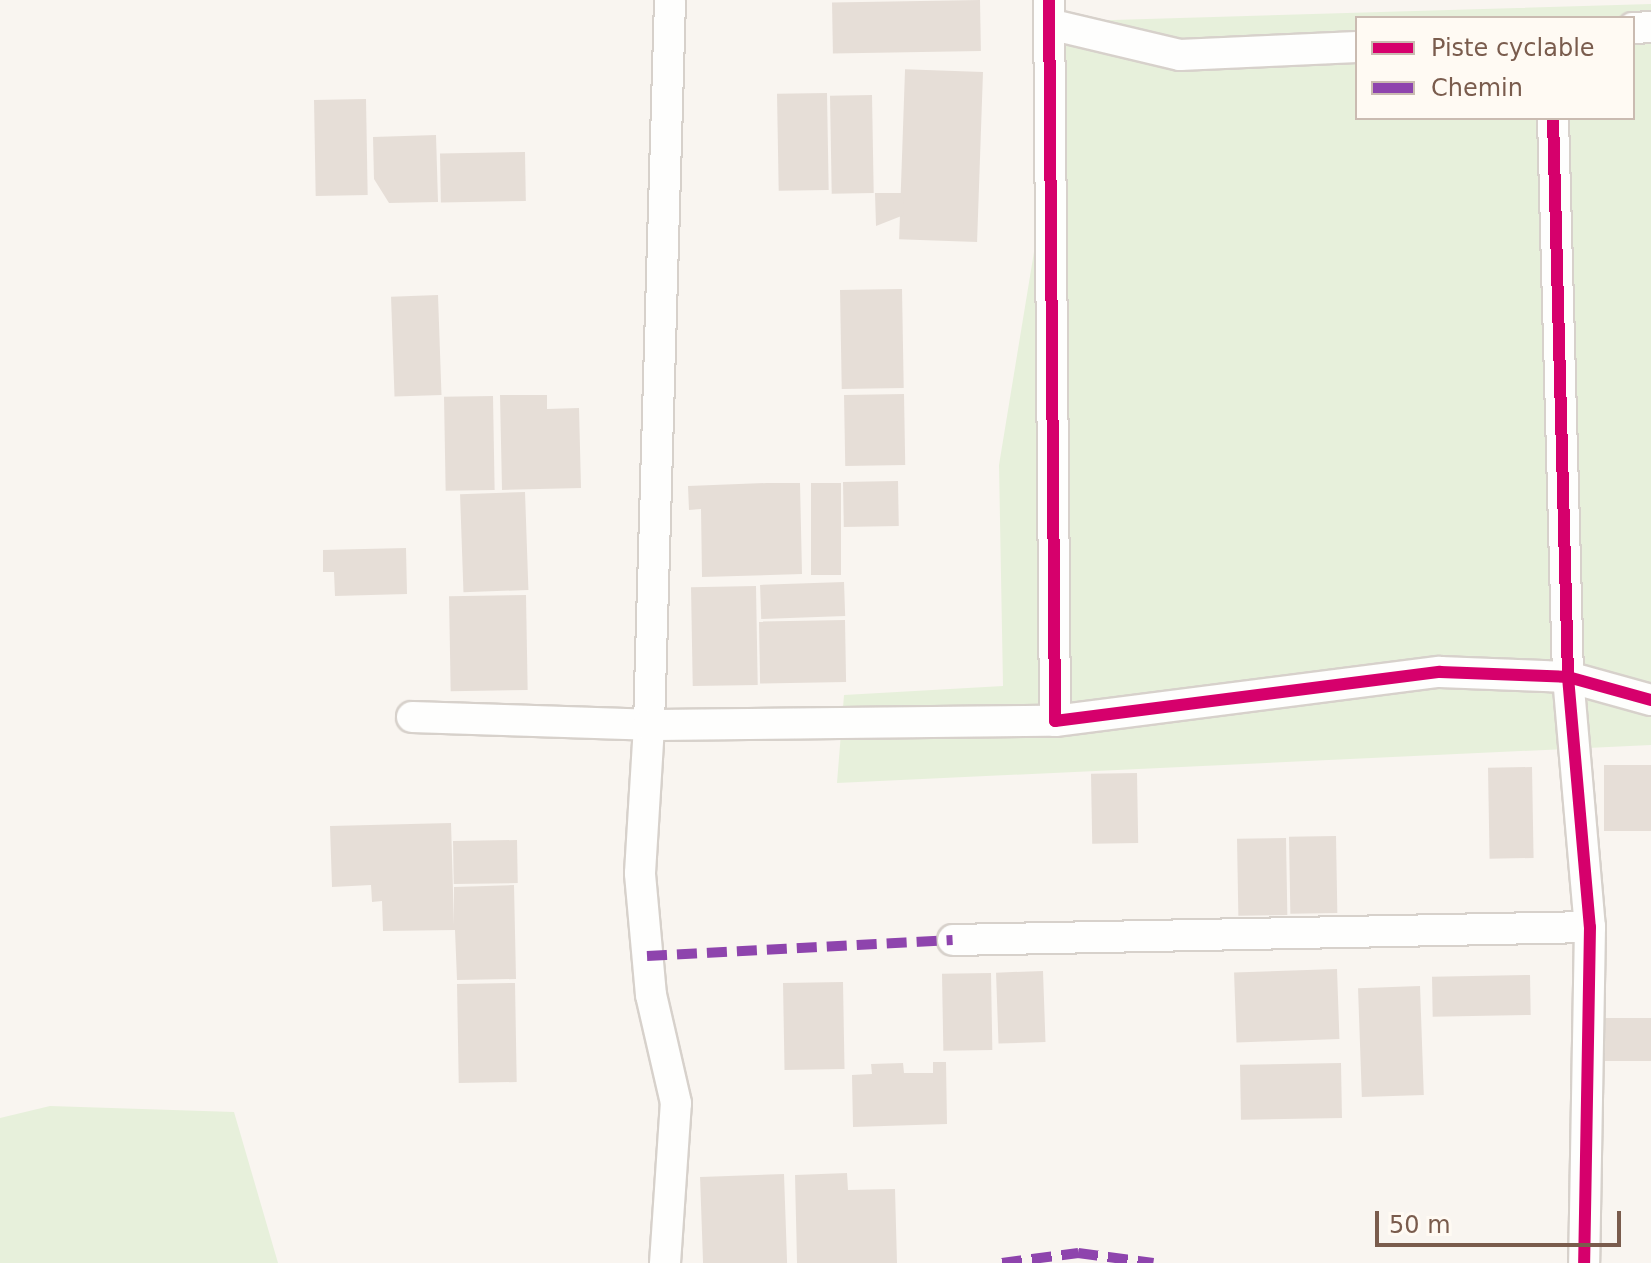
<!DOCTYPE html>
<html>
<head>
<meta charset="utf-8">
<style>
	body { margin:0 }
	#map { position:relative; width:1651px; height:1263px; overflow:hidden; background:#f9f5f0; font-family:"DejaVu Sans",sans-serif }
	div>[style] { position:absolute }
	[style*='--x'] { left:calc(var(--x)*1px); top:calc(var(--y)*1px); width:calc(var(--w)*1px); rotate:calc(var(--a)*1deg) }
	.green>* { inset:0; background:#e7f0db }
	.building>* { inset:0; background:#e6ded7; transform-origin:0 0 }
	.roads { filter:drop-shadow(2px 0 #d7d1cb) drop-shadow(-2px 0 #d7d1cb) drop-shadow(0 2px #d7d1cb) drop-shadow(0 -2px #d7d1cb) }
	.minor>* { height:30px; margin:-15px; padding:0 15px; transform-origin:15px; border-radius:15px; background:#fefefd }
	.quiet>* { height:10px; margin-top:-5px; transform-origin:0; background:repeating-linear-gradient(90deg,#8e44ad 0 20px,transparent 0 30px) }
	.cycleway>* { height:12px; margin:-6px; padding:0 6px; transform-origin:6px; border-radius:6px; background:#d6006c }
	span { translate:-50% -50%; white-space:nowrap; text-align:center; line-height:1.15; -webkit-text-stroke:8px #fffaf3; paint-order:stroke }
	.legend { position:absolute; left:1355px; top:16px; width:280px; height:104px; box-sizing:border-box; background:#fffaf3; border:2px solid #cabbb1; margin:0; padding:10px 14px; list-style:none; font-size:24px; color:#7a5c4d }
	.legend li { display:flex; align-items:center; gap:16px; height:40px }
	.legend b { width:40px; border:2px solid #cabbb1 }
	.scale { position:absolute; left:1375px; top:1211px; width:246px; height:36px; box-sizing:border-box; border:4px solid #7a5c4d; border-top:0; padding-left:10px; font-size:24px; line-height:28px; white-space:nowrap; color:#7a5c4d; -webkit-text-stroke:6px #fffaf3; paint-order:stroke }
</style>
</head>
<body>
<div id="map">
	<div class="green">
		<i style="clip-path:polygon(evenodd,1651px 4px,1651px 745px,837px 783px,844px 695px,1003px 686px,999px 465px,1045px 185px,1046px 22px,1651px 4px,1357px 18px,1633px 18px,1633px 118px,1357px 118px,1357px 18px)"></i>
		<i style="clip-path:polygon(50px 1106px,234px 1112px,278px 1263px,0 1263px,0 1118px)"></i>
	</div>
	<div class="building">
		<i style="left:980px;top:0;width:51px;height:148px;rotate:89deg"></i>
		<i style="left:983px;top:72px;width:170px;height:78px;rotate:92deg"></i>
		<i style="left:827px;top:93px;width:97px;height:50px;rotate:89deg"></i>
		<i style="left:872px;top:95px;width:98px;height:42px;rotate:89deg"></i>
		<i style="left:366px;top:99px;width:96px;height:52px;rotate:89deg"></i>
		<i style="clip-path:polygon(436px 135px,438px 202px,389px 203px,374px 179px,373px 137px)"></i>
		<i style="left:525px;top:152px;width:49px;height:85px;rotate:89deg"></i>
		<i style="clip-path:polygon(875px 193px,903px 193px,904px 215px,876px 226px)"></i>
		<i style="left:902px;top:289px;width:99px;height:62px;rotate:89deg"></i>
		<i style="left:438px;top:295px;width:100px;height:47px;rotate:88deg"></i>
		<i style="left:904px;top:394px;width:71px;height:60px;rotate:89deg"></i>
		<i style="clip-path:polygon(500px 395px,547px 395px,547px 409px,579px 408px,581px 488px,502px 490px)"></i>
		<i style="left:493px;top:396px;width:94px;height:49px;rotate:89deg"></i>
		<i style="left:898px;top:481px;width:45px;height:55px;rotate:89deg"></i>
		<i style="clip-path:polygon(767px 483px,800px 483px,802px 574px,702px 577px,701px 509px,689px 510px,688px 486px)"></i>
		<i style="left:811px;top:483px;width:30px;height:92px"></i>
		<i style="left:525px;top:492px;width:98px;height:65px;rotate:88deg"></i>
		<i style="clip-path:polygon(406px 548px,407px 594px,335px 596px,334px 572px,323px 572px,323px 550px)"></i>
		<i style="left:844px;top:582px;width:34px;height:84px;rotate:88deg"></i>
		<i style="left:756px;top:586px;width:99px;height:65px;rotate:89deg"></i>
		<i style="left:526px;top:595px;width:95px;height:77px;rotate:89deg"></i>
		<i style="left:845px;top:620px;width:62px;height:86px;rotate:89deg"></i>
		<i style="left:1651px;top:765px;width:66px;height:47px;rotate:90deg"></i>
		<i style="left:1532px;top:767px;width:91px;height:44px;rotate:89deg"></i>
		<i style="left:1137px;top:773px;width:70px;height:46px;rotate:89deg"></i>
		<i style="clip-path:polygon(451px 823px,454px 925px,454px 887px,514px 885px,516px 979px,457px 980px,455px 930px,383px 931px,382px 901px,372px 902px,371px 885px,332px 887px,330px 826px)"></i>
		<i style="left:1336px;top:836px;width:77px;height:47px;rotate:89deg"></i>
		<i style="left:1286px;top:838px;width:77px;height:49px;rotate:89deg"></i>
		<i style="left:517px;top:840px;width:43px;height:64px;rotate:89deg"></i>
		<i style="left:1337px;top:969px;width:70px;height:103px;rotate:88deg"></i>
		<i style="left:1043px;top:971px;width:71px;height:47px;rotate:88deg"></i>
		<i style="left:991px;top:973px;width:77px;height:49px;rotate:89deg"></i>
		<i style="left:1530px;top:975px;width:40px;height:98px;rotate:89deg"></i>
		<i style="left:843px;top:982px;width:87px;height:60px;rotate:89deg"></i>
		<i style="left:515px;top:983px;width:99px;height:58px;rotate:89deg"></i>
		<i style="left:1420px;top:986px;width:109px;height:62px;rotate:88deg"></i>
		<i style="left:1651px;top:1018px;width:43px;height:46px;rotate:90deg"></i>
		<i style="clip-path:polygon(933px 1062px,946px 1062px,947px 1124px,853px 1127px,852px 1075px,872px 1074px,871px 1064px,903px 1063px,904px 1073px,933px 1073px)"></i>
		<i style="left:1341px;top:1063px;width:55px;height:101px;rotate:89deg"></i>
		<i style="clip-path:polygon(847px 1173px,848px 1190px,895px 1189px,897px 1263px,797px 1263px,795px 1175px)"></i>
		<i style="left:784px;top:1174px;width:89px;height:84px;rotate:88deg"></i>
	</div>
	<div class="roads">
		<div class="minor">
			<i style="--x:1049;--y:0;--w:721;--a:89.52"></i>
			<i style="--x:1055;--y:721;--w:388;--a:-7.3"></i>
			<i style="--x:1440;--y:672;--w:128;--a:2.2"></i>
			<i style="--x:1568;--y:677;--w:86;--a:15.5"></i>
			<i style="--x:1049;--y:24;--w:135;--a:13.3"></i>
			<i style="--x:1180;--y:55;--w:177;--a:-2.6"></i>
			<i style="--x:1633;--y:28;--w:18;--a:-3"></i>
			<i style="--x:1553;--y:118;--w:559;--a:88.46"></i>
			<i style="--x:1568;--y:677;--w:251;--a:85"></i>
			<i style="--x:1590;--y:927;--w:336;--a:91"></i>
			<i style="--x:412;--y:717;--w:237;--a:1.9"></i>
			<i style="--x:649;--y:725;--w:725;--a:-88.34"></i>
			<i style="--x:953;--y:940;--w:637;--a:-1.17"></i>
			<i style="--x:665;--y:1263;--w:160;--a:-86.1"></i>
			<i style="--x:676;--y:1103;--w:111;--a:-103"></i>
			<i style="--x:651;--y:995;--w:122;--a:-95.2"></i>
			<i style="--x:640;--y:873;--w:148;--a:-86.5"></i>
			<i style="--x:649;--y:725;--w:406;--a:-0.6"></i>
		</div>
	</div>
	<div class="quiet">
		<i style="--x:647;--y:956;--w:306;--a:-3"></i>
		<i style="--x:1002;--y:1263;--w:77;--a:-7.5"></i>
		<i style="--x:1078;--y:1253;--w:76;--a:7.6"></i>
	</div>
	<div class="cycleway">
		<i style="--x:1049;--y:0;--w:721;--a:89.52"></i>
		<i style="--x:1055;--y:721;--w:388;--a:-7.3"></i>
		<i style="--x:1440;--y:672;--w:128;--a:2.2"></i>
		<i style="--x:1568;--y:677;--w:86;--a:15.5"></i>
		<i style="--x:1553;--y:118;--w:559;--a:88.46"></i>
		<i style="--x:1568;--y:677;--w:251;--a:85"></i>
		<i style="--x:1590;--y:927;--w:336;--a:91"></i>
	</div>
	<ul class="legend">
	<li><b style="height:10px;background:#d6006c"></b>Piste cyclable</li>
	<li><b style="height:10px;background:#8e44ad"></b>Chemin</li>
	</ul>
	<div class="scale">50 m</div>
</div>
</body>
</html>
